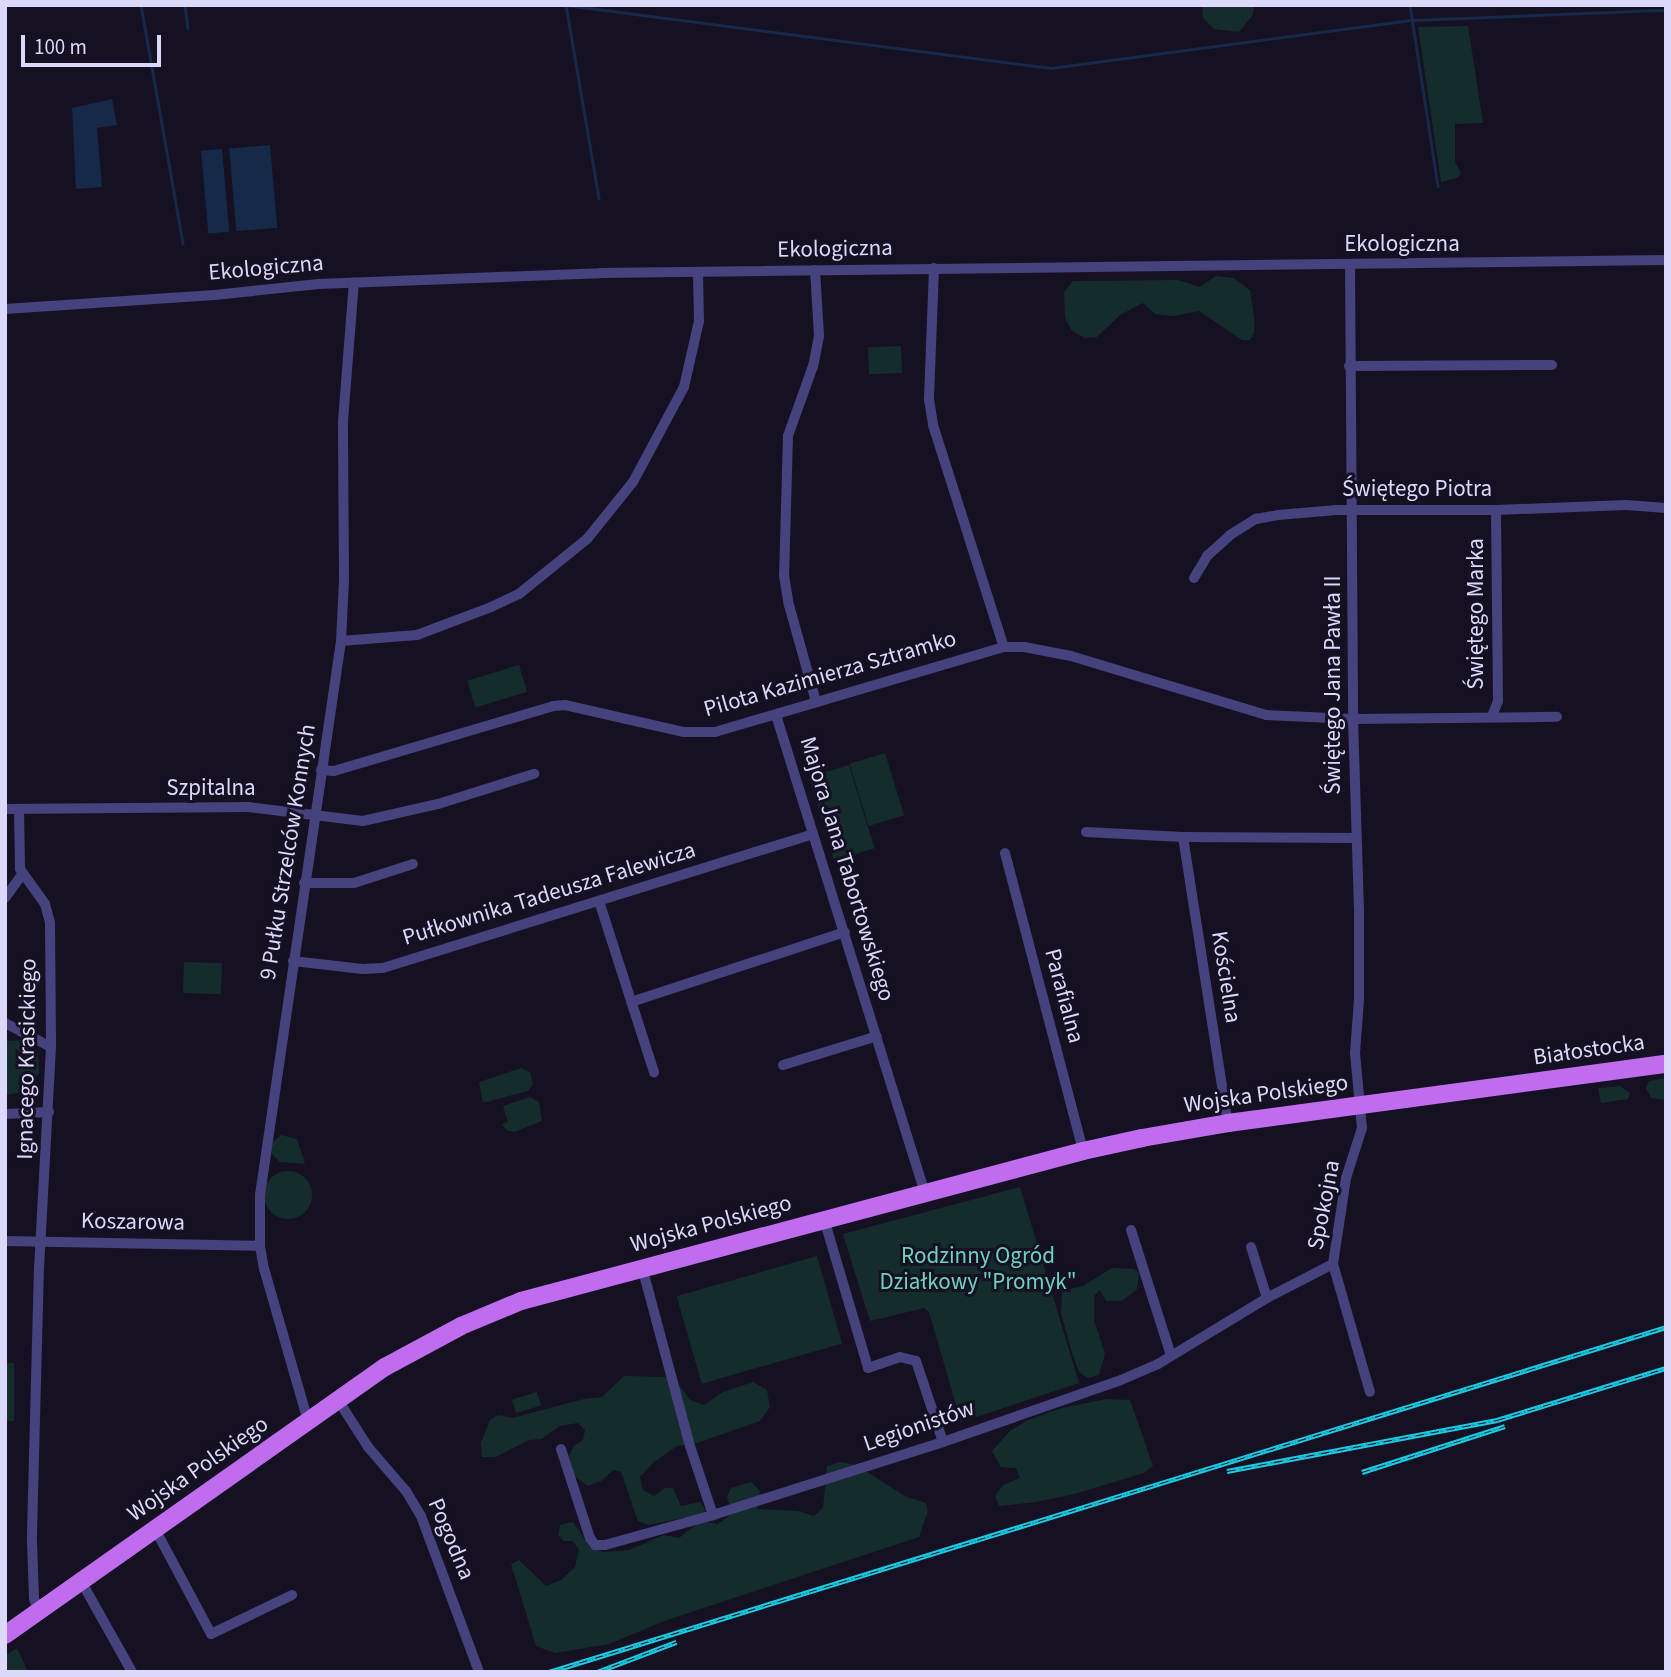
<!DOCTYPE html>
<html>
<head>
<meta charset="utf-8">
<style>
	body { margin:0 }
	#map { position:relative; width:1671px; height:1677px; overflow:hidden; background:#151123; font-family:"Source Sans 3",sans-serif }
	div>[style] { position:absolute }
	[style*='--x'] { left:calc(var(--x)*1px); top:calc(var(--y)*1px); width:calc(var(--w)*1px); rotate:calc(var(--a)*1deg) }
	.green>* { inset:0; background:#152c2c; transform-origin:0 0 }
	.round { border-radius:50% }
	.water>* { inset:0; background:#162948; transform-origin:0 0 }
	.stream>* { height:2.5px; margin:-1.25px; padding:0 1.25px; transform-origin:1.25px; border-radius:1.25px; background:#162948 }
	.minor>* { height:10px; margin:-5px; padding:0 5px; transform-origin:5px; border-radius:5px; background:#45427d }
	.primary>* { height:18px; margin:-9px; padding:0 9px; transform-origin:9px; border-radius:9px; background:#bf6cee }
	.rail>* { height:5px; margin-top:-2.5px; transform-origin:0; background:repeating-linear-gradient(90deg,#151123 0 8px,#1bcde4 0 16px); box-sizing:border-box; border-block:2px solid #1bcde4 }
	span { translate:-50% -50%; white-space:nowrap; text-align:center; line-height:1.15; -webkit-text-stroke:6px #151123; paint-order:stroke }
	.street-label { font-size:23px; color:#dcd8fa }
	.park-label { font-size:23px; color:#6cd2ba }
	.frame { position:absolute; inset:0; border:7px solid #dcd8fa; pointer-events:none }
	.scale { position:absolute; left:21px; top:35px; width:140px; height:32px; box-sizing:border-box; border:4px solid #dcd8fa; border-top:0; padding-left:9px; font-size:21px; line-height:24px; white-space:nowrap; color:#dcd8fa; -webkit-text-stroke:5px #151123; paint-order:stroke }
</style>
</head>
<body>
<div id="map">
	<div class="green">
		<i style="clip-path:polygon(1202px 5px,1255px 5px,1252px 16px,1239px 32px,1214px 29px,1203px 18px)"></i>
		<i style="clip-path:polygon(1468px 26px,1483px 123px,1455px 124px,1455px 162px,1461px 173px,1457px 178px,1441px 182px,1418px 27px)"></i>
		<i style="clip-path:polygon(1216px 276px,1233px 278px,1250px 290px,1254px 317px,1254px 333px,1250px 340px,1242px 340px,1199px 311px,1174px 316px,1155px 314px,1143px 303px,1120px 315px,1097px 337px,1085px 338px,1072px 331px,1065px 318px,1064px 292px,1073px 281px,1178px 280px,1200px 287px)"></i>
		<i style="left:901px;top:346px;width:27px;height:33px;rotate:88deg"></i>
		<i style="left:519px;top:665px;width:28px;height:54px;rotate:73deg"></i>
		<i style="left:885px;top:753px;width:65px;height:37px;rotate:73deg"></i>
		<i style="left:849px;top:765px;width:87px;height:42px;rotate:73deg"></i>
		<i style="left:184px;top:962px;width:38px;height:31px;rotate:2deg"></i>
		<i style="clip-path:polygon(20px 1040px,38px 1054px,39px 1073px,24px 1092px,5px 1095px,5px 1041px)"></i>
		<i style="clip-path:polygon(521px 1068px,530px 1072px,533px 1084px,528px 1091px,483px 1103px,479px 1082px)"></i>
		<i style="clip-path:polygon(1666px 1078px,1666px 1100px,1651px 1098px,1646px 1088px,1649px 1081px)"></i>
		<i style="clip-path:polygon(1620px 1086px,1630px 1093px,1628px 1099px,1601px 1103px,1598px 1088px)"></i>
		<i style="clip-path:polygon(530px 1097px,539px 1102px,542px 1121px,514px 1132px,506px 1130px,502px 1124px,508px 1122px,503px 1106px)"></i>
		<i style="clip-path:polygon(281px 1135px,297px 1139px,305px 1164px,280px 1162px,272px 1154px,269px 1145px)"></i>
		<i class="round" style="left:264px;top:1171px;width:48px;height:48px"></i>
		<i style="clip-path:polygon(1020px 1187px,1079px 1383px,961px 1422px,929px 1312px,924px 1308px,870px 1321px,843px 1234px)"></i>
		<i style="left:817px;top:1256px;width:91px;height:146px;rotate:74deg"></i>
		<i style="clip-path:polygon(1112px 1268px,1134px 1269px,1139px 1273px,1137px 1289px,1122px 1301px,1106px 1301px,1100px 1290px,1094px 1296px,1094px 1320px,1105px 1354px,1099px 1375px,1088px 1378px,1079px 1372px,1071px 1349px,1061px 1313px,1062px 1291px,1083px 1286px)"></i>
		<i style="left:5px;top:1363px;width:9px;height:58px"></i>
		<i style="clip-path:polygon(624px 1376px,666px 1377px,680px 1386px,690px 1400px,704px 1405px,723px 1392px,753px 1382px,767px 1390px,770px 1407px,760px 1421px,697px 1443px,677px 1446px,654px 1462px,640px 1477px,643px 1490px,654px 1496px,665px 1488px,673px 1488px,681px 1506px,700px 1502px,706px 1510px,703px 1514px,649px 1525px,638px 1521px,621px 1472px,613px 1470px,601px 1481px,588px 1486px,574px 1476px,569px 1456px,574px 1446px,583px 1440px,585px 1430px,578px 1423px,560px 1426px,541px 1439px,529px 1440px,496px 1457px,482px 1457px,481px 1443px,490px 1420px,498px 1415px,512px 1418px,584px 1399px,602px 1397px)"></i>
		<i style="left:537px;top:1392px;width:14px;height:26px;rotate:73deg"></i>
		<i style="clip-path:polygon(1106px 1399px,1130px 1400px,1153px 1466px,1144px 1473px,1074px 1494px,1036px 1502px,999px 1506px,995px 1496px,1003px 1485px,1020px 1478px,1016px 1468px,1001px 1467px,992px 1451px,1010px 1431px,1028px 1420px,1062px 1408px)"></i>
		<i style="clip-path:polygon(840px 1462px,856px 1465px,905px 1496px,926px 1503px,928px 1511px,919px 1537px,667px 1620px,609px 1644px,555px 1653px,536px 1646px,511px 1564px,519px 1560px,546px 1586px,561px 1580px,575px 1567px,579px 1550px,573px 1541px,564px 1541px,558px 1535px,560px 1525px,573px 1522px,590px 1547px,603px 1552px,629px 1550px,664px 1535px,679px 1538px,701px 1521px,718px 1524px,734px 1512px,727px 1498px,731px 1488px,751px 1482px,760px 1491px,757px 1509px,798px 1511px,814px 1516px,823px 1508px,827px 1466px)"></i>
		<i style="clip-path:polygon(17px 1648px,28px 1672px,5px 1672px,5px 1656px)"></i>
	</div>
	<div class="water">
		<i style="clip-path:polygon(112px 99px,117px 125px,97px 128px,102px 187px,76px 189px,72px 108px)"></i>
		<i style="left:270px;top:145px;width:83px;height:41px;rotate:85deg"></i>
		<i style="left:222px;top:149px;width:83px;height:21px;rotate:85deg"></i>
	</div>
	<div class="stream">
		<i style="--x:141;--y:5;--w:242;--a:80"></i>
		<i style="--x:185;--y:5;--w:23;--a:83"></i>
		<i style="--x:566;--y:5;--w:489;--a:7.4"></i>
		<i style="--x:1051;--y:68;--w:365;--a:-7.6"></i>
		<i style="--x:1413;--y:20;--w:253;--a:-2.3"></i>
		<i style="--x:566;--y:5;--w:196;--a:80.3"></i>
		<i style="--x:1410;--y:5;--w:183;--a:81.2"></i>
	</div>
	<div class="minor">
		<i style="--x:1350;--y:265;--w:454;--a:89.6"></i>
		<i style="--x:1353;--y:719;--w:195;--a:88.2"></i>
		<i style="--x:1359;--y:914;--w:85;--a:90"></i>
		<i style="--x:1359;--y:999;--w:54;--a:94.2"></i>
		<i style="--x:1355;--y:1053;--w:75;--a:84.7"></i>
		<i style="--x:1362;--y:1128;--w:52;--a:107.7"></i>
		<i style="--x:1346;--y:1178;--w:87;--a:98.6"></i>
		<i style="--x:1333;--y:1264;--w:133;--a:73.9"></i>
		<i style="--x:934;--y:268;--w:131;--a:92.2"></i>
		<i style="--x:929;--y:399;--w:26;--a:81"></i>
		<i style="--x:933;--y:425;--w:233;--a:72.3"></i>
		<i style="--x:815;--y:270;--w:66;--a:86.5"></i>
		<i style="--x:819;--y:336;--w:31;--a:101"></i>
		<i style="--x:813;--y:366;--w:74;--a:109.7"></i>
		<i style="--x:788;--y:436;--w:139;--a:91.6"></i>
		<i style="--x:784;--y:575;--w:30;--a:81"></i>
		<i style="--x:789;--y:605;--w:101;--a:74.4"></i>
		<i style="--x:5;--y:309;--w:210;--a:-3.8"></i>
		<i style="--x:215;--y:295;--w:104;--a:-6.1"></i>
		<i style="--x:318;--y:284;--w:282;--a:-2.2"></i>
		<i style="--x:600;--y:273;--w:1066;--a:-0.7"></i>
		<i style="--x:1349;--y:366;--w:203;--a:-0.3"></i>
		<i style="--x:1194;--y:578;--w:26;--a:-59"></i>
		<i style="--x:1207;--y:556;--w:31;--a:-42"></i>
		<i style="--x:1230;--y:535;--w:31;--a:-32"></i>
		<i style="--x:1256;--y:519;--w:22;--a:-10"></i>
		<i style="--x:1278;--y:515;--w:59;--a:-4.8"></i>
		<i style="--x:1337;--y:510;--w:159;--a:0"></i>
		<i style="--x:1496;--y:510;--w:130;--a:-2.2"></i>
		<i style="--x:1626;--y:505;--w:40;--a:4.3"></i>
		<i style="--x:341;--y:641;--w:76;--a:-4.5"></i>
		<i style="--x:417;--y:635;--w:79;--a:-20.7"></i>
		<i style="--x:491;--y:607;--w:31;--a:-25"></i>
		<i style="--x:519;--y:594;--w:87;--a:-39"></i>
		<i style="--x:587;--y:539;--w:73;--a:-51.1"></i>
		<i style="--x:633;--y:482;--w:108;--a:-61.8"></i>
		<i style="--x:684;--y:387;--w:68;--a:-77.2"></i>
		<i style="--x:699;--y:321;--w:49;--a:-91.2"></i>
		<i style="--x:776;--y:715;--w:500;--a:72.7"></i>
		<i style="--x:1492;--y:716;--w:16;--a:-68"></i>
		<i style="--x:1498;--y:701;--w:191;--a:-90.6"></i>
		<i style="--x:321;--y:770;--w:13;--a:4"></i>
		<i style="--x:334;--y:771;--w:228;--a:-16.5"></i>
		<i style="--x:553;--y:706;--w:12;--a:-5"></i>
		<i style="--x:565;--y:705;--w:122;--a:12.8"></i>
		<i style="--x:684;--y:732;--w:31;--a:0"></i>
		<i style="--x:715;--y:732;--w:301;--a:-16.4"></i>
		<i style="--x:1004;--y:647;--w:20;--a:0"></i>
		<i style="--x:1024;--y:647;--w:48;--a:10.8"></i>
		<i style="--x:1071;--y:656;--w:204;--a:16.8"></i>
		<i style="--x:1266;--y:715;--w:87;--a:2.6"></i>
		<i style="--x:1353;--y:719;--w:204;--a:-0.6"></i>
		<i style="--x:5;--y:809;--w:243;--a:-0.5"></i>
		<i style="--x:248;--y:807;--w:116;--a:6.9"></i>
		<i style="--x:363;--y:821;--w:77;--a:-12.8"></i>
		<i style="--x:438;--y:804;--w:101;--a:-17.4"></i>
		<i style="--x:19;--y:810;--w:59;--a:89"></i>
		<i style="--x:20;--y:869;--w:43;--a:54.5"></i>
		<i style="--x:45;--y:904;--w:20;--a:75"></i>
		<i style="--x:50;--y:923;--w:124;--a:89.5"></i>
		<i style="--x:51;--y:1047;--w:219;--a:93.1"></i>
		<i style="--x:39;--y:1266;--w:275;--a:91.5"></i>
		<i style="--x:32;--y:1541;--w:57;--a:88"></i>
		<i style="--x:34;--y:1598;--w:14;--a:73"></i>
		<i style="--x:1086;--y:832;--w:97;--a:3"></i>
		<i style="--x:1183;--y:837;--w:173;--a:0.3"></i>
		<i style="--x:1183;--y:837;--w:290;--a:81.1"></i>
		<i style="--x:1005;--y:853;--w:308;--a:75.3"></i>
		<i style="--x:304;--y:883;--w:50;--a:0"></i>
		<i style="--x:354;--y:883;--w:62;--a:-17.9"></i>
		<i style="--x:5;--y:898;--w:29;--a:-54"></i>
		<i style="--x:599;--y:901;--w:180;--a:72.2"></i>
		<i style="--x:293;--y:961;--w:70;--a:6.5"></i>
		<i style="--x:363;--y:969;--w:20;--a:-3"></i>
		<i style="--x:383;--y:968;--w:450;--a:-17.3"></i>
		<i style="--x:631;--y:1002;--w:225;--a:-18.1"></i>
		<i style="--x:5;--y:1023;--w:52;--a:27.6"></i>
		<i style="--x:783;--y:1065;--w:98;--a:-17.1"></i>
		<i style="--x:5;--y:1114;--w:44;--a:-2.6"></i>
		<i style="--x:824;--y:1219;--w:155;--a:73.5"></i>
		<i style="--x:868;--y:1368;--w:34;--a:-19"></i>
		<i style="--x:900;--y:1357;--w:16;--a:14"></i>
		<i style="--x:916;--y:1361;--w:85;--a:71.6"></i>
		<i style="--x:1131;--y:1230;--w:131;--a:72.3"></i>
		<i style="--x:5;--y:1241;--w:255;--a:1.1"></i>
		<i style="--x:1251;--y:1247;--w:53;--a:72.6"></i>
		<i style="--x:642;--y:1267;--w:185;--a:75"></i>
		<i style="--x:690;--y:1446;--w:73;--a:71.6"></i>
		<i style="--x:338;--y:1400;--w:56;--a:57.4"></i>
		<i style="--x:368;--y:1447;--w:58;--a:49.2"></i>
		<i style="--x:406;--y:1491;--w:29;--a:59"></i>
		<i style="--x:421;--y:1516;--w:166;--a:69.6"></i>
		<i style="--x:308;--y:1421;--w:158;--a:-106.1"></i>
		<i style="--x:264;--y:1269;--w:23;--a:-100"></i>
		<i style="--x:260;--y:1246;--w:51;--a:-90"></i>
		<i style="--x:260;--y:1195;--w:560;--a:-81.68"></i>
		<i style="--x:341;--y:641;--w:61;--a:-87.2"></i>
		<i style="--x:344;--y:580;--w:159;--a:-90.4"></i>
		<i style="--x:343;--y:421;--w:139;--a:-85.5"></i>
		<i style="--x:561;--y:1449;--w:94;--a:72"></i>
		<i style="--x:590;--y:1538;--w:9;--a:54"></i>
		<i style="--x:595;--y:1545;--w:10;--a:0"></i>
		<i style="--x:605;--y:1545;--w:112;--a:-15.5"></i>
		<i style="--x:713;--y:1515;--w:241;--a:-17.6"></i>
		<i style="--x:943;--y:1442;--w:188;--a:-19.2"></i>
		<i style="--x:1121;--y:1380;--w:40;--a:-23.4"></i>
		<i style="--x:1158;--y:1364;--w:127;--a:-31.2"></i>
		<i style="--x:1267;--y:1298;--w:74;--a:-27.3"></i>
		<i style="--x:155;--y:1529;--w:119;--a:61.9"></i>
		<i style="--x:211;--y:1634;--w:90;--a:-25.7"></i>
		<i style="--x:81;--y:1581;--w:104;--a:60.7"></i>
	</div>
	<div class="primary">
		<i style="--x:5;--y:1635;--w:465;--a:-35.2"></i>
		<i style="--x:385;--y:1367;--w:86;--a:-28.3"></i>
		<i style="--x:461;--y:1326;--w:65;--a:-22.6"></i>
		<i style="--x:521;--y:1301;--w:582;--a:-14.94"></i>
		<i style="--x:1083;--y:1151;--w:60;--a:-12.4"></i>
		<i style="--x:1142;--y:1138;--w:87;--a:-9.9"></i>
		<i style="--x:1228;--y:1123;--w:442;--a:-7.7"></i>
	</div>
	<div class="rail">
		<i style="--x:1227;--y:1471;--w:275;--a:-10.7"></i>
		<i style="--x:1497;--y:1420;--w:177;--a:-17.1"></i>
		<i style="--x:1362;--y:1472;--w:150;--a:-17.8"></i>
		<i style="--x:549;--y:1672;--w:1169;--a:-17.16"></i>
		<i style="--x:597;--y:1672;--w:85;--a:-20.8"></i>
	</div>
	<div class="street-label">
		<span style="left:1402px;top:244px">Ekologiczna</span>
		<span style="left:835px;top:249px;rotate:-1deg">Ekologiczna</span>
		<span style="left:266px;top:268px;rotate:-5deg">Ekologiczna</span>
		<span style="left:1417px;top:489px">Świętego Piotra</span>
		<span style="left:1476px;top:614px;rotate:-90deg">Świętego Marka</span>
		<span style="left:830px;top:674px;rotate:-16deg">Pilota Kazimierza Sztramko</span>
		<span style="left:1333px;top:685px;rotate:-90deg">Świętego Jana Pawła II</span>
		<span style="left:211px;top:788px">Szpitalna</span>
		<span style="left:288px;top:852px;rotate:-81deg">9 Pułku Strzelców Konnych</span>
		<span style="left:847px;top:869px;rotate:73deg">Majora Jana Tabortowskiego</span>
		<span style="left:549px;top:894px;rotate:-17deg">Pułkownika Tadeusza Falewicza</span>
		<span style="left:1226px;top:977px;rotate:81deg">Kościelna</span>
		<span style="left:1064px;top:996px;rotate:75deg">Parafialna</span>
		<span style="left:1589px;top:1050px;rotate:-8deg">Białostocka</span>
		<span style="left:27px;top:1059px;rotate:-89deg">Ignacego Krasickiego</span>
		<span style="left:1266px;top:1094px;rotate:-8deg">Wojska Polskiego</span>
		<span style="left:1324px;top:1205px;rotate:-79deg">Spokojna</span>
		<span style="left:133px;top:1222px;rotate:1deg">Koszarowa</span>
		<span style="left:711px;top:1224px;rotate:-15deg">Wojska Polskiego</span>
		<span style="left:919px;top:1426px;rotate:-19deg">Legionistów</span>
		<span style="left:198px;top:1469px;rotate:-35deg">Wojska Polskiego</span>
		<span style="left:451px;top:1539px;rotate:67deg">Pogodna</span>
	</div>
	<div class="park-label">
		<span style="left:978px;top:1269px">Rodzinny Ogród<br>Działkowy "Promyk"</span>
	</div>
	<div class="frame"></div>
	<div class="scale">100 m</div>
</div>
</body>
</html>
